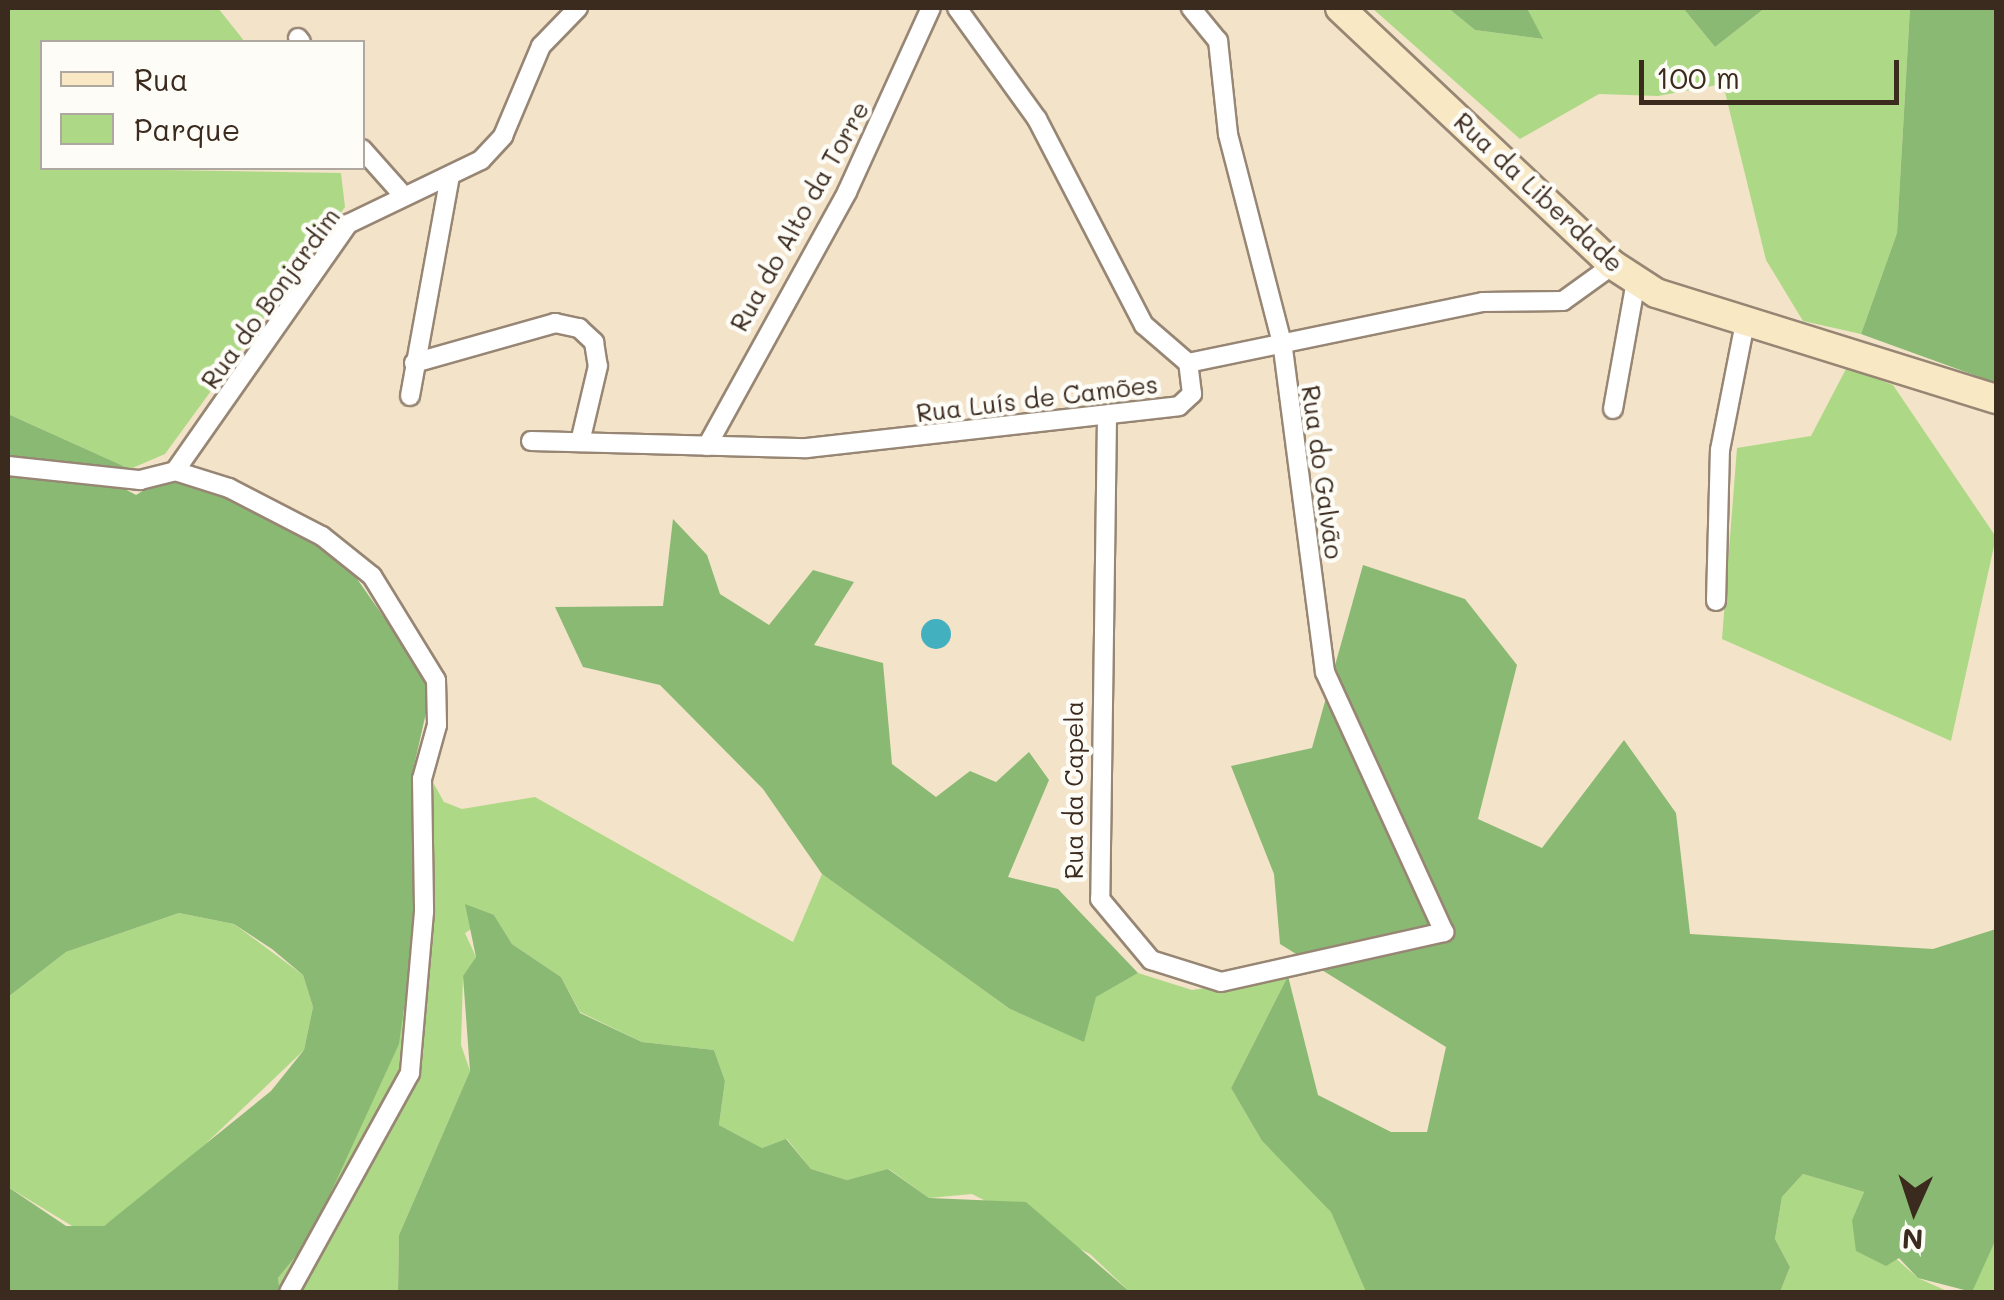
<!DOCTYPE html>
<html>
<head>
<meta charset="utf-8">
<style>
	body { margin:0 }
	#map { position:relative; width:2004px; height:1300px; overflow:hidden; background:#f3e3c9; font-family:Mali,sans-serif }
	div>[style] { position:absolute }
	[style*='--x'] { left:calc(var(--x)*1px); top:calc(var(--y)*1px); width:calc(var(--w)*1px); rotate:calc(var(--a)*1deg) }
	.green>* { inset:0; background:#add986 }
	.forest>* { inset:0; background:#8ab973 }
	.water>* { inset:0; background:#43b0c0 }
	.round { border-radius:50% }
	.roads { filter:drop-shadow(2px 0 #978674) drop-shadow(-2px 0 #978674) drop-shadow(0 2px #978674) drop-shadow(0 -2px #978674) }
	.street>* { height:18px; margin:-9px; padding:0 9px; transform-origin:9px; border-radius:9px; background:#fff }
	.secondary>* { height:28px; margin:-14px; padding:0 14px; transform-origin:14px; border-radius:14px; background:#f8e8c3 }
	span { translate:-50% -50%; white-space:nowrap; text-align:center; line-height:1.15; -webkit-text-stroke:9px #fdfcf7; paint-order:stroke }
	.street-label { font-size:25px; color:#3b2a1e }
	.frame { position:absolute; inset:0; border:10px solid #3b2a1e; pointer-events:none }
	.legend { position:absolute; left:40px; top:40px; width:325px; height:130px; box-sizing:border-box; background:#fdfcf7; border:2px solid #afa8a0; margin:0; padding:12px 18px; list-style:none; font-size:30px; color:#3b2a1e }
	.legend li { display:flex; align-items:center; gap:20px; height:50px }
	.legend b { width:50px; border:2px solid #afa8a0 }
	.north { position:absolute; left:1864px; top:1160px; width:100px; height:100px; -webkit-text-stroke:8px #fdfcf7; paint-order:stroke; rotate:183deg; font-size:28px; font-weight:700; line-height:40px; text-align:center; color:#3b2a1e }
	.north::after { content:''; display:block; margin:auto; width:35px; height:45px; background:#3b2a1e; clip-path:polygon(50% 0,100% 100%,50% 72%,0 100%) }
	.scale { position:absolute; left:1639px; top:60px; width:260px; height:45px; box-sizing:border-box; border:5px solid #3b2a1e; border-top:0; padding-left:12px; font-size:30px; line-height:35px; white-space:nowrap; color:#3b2a1e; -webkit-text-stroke:8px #fdfcf7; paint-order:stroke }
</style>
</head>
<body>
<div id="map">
	<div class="green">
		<i style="clip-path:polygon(8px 8px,218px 8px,245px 42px,42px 42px,42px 168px,341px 173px,345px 207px,165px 454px,130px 469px,8px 414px)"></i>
		<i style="clip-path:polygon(1372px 8px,1448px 8px,1475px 30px,1542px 39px,1527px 8px,1683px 8px,1715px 47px,1765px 8px,1910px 8px,1897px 233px,1861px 334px,1803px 321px,1766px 260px,1723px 84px,1658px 96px,1599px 94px,1520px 139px)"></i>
		<i style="clip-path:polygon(1847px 367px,1893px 385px,1996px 537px,1951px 741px,1722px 639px,1737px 448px,1811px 436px)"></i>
		<i style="clip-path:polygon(434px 784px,444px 802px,462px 809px,535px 797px,793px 942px,822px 874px,1010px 1009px,1083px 1041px,1095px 997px,1138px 973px,1192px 990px,1288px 976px,1231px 1088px,1262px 1141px,1331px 1211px,1366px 1292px,1130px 1292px,1090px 1254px,972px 1194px,929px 1198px,889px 1169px,847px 1180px,811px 1169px,787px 1139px,762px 1148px,719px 1125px,725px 1081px,714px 1050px,642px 1042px,580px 1012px,561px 977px,512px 944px,494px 915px,465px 933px,476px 957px,463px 977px,461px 1045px,470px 1071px,399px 1235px,398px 1292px,280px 1292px,278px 1278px,309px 1240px,419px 902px)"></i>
		<i style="clip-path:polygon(179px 913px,234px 924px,303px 975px,313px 1007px,304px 1050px,175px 1173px,104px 1226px,82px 1232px,8px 1187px,8px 997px,66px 952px)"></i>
		<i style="clip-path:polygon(1803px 1174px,1864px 1192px,1852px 1220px,1918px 1278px,1949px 1292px,1780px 1292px,1790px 1267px,1775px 1239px,1782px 1197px)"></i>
		<i style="clip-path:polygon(1996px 1239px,1996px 1292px,1972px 1292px,1973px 1283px)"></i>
	</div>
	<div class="forest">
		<i style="clip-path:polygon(1448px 8px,1527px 8px,1543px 39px,1475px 30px)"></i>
		<i style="clip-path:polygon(1683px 8px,1765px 8px,1715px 47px)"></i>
		<i style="clip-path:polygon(1910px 8px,1996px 8px,1996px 383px,1861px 334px,1897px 233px)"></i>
		<i style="clip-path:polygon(8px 414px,130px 469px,123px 488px,136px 495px,170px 475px,228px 492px,341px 556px,432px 686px,412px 775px,419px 902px,399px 1044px,309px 1240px,278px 1278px,280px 1292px,8px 1292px,8px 1187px,66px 1226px,104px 1226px,271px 1091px,304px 1050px,313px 1007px,303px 975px,272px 949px,234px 924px,179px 913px,66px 952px,8px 997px)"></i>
		<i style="clip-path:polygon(673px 519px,707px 555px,720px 594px,769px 625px,813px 570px,854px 582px,814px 645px,883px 663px,892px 764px,936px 797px,970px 771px,996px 782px,1029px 752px,1049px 780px,1008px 877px,1058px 889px,1138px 973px,1096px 997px,1084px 1042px,1010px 1009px,822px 874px,763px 789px,660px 685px,583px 667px,555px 607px,663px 606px)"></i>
		<i style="clip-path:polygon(1363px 565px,1465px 599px,1517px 665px,1478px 819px,1542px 848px,1624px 740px,1676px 813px,1690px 934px,1933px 949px,1996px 929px,1996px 1239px,1972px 1292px,1918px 1278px,1899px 1258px,1886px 1266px,1856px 1251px,1852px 1220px,1864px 1192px,1803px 1174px,1782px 1197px,1775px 1239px,1790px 1267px,1780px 1292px,1366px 1292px,1331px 1212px,1262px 1141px,1231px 1088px,1288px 976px,1318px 1095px,1391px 1132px,1427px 1132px,1446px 1047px,1280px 944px,1274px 874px,1231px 766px,1312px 748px)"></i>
		<i style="clip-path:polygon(465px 904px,494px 915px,512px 944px,561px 977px,580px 1013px,642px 1042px,714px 1050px,725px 1081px,719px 1125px,762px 1148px,786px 1139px,811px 1169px,847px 1180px,888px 1169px,929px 1198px,1026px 1202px,1130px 1292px,398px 1292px,399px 1235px,470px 1071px,463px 976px,476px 957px)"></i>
	</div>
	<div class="water">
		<i class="round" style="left:921px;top:619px;width:30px;height:30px"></i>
	</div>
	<div class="roads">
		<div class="street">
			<i style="--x:957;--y:8;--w:137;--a:54.2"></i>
			<i style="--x:1037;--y:119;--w:232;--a:62.6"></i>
			<i style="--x:1144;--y:325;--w:58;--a:40.8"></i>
			<i style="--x:298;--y:38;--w:5;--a:53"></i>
			<i style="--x:362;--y:149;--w:60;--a:48.4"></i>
			<i style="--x:414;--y:363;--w:147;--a:-15.8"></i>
			<i style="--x:555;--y:323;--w:25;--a:12"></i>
			<i style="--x:579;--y:328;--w:21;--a:43"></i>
			<i style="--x:594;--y:342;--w:24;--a:81"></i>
			<i style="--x:598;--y:366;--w:78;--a:103.3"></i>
			<i style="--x:410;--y:396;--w:224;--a:-79.7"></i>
			<i style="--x:1613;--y:409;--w:130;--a:-79.8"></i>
			<i style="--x:1107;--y:417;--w:482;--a:90.8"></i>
			<i style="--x:1100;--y:899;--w:80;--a:50.1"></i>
			<i style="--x:1151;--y:960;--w:73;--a:17.4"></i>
			<i style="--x:1221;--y:982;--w:229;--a:-12.6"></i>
			<i style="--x:1444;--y:932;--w:286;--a:-114.6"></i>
			<i style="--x:1325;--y:672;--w:332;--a:-97.4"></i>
			<i style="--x:1282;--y:343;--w:216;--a:-104.5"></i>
			<i style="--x:1228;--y:134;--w:94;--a:-96.1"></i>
			<i style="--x:1218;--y:41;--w:43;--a:-129.3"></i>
			<i style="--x:531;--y:441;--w:276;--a:1.5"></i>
			<i style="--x:807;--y:448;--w:374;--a:-6.4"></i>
			<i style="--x:1179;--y:406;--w:18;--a:-43"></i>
			<i style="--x:1192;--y:394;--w:31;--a:-97"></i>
			<i style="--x:1188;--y:363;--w:301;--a:-11.7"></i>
			<i style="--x:1483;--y:302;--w:80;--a:-0.7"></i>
			<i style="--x:1563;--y:301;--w:62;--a:-35.8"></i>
			<i style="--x:707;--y:446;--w:290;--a:-61.1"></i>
			<i style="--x:847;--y:192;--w:202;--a:-65.5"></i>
			<i style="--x:8;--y:466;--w:133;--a:6.1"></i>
			<i style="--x:140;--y:480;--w:36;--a:-14"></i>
			<i style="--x:175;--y:471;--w:57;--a:17.5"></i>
			<i style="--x:229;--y:488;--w:105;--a:27.3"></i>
			<i style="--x:322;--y:536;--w:64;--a:38.7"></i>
			<i style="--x:372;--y:576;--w:122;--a:58.4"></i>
			<i style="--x:436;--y:680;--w:45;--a:88.7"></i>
			<i style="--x:437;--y:725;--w:56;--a:105.5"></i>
			<i style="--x:422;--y:779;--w:133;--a:89.1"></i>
			<i style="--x:424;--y:912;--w:162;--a:95"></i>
			<i style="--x:410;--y:1073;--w:250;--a:118.9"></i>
			<i style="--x:175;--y:471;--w:302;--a:-55"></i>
			<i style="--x:348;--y:224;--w:148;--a:-25.7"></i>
			<i style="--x:481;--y:160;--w:33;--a:-47"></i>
			<i style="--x:503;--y:136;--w:98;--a:-67.1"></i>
			<i style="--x:541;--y:46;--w:53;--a:-45.8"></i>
			<i style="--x:1716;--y:601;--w:151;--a:-88.5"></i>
			<i style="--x:1720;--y:450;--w:129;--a:-78.9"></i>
		</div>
		<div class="secondary">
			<i style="--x:1340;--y:8;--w:375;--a:43.3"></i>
			<i style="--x:1613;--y:265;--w:51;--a:33.1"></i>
			<i style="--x:1656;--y:293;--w:356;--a:17.3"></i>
		</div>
	</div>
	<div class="street-label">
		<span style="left:1539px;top:192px;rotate:43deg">Rua da Liberdade</span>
		<span style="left:799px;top:216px;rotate:-61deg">Rua do Alto da Torre</span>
		<span style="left:270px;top:298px;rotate:-54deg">Rua do Bonjardim</span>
		<span style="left:1037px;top:398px;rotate:-7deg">Rua Luís de Camões</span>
		<span style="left:1323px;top:472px;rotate:82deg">Rua do Galvão</span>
		<span style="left:1073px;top:790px;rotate:-90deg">Rua da Capela</span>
	</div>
	<div class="frame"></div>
	<ul class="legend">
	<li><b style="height:12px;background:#f8e8c3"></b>Rua</li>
	<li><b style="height:28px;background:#add986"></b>Parque</li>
	</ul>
	<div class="north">N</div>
	<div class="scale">100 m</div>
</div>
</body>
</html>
